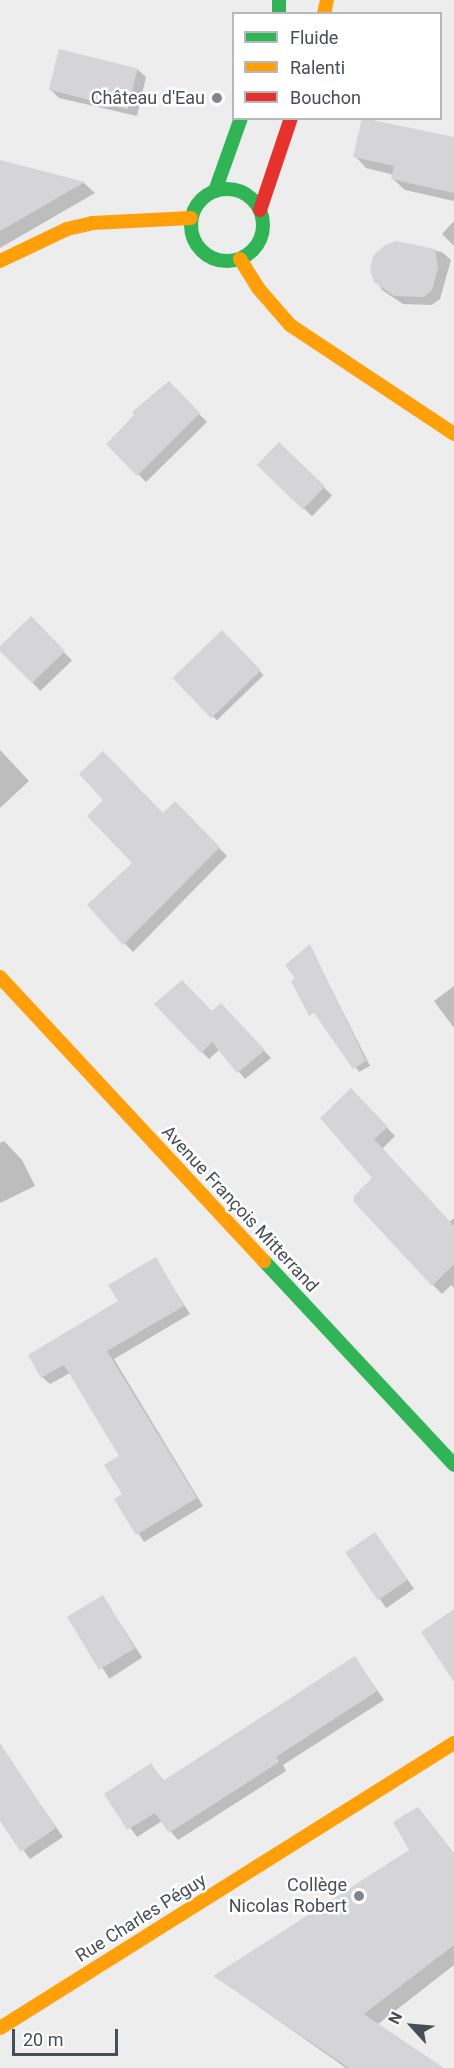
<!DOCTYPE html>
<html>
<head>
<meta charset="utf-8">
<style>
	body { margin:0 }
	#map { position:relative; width:454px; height:2068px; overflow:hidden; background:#eeeded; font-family:Roboto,sans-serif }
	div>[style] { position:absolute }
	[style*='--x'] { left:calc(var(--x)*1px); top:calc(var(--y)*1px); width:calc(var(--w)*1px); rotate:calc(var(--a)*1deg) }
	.shadow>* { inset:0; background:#0003; transform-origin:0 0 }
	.building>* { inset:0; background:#d5d5d7; transform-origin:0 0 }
	.fast>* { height:14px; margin:-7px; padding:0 7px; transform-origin:7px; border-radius:7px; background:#30b455 }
	.fast>.ring { margin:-7px; padding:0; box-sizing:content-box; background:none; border:14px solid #30b455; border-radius:50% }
	.slow>* { height:14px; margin:-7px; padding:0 7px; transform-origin:7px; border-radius:7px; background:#ff9f0a }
	.jam>* { height:14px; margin:-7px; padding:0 7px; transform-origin:7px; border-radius:7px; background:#e5322d }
	.dots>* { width:16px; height:16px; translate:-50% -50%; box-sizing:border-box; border:3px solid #fff; border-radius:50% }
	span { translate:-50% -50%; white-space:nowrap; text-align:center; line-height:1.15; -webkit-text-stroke:5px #fff; paint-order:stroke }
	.poi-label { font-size:18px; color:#464e58 }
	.right { translate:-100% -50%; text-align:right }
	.street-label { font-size:18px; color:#464e58 }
	.legend { position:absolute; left:232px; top:12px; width:210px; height:108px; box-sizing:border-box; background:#fff; border:2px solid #b5b8bc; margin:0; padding:8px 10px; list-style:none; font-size:18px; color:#464e58 }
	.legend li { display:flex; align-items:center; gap:12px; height:30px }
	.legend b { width:30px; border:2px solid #b5b8bc }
	.north { position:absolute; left:382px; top:1996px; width:60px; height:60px; -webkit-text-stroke:4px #fff; paint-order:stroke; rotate:296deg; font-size:16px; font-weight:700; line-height:24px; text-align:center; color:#464e58 }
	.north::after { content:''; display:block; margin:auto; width:21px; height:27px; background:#464e58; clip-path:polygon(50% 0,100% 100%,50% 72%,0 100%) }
	.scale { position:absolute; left:12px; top:2029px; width:106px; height:27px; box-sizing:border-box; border:3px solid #464e58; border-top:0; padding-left:8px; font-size:18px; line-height:21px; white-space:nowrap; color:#464e58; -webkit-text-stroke:4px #fff; paint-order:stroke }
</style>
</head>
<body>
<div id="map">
	<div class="shadow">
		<i style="clip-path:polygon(137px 69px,146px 77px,137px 116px,59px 98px,51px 90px)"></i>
		<i style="clip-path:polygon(454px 141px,454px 201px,405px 190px,393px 179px,394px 175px,366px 168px,355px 156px)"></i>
		<i style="clip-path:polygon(0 162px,84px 183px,95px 193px,0 248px)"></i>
		<i style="clip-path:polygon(454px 221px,454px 246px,442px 234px)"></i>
		<i style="clip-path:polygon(396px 243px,442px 252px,451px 260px,440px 299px,432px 305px,403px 304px,382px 290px,372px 270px)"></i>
		<i style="clip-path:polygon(169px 383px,207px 422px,146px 482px,108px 444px,153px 394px,155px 396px)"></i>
		<i style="left:279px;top:444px;width:74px;height:29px;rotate:44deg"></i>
		<i style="left:31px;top:618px;width:59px;height:44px;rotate:46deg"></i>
		<i style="left:222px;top:632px;width:60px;height:65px;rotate:46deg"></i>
		<i style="clip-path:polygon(0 750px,29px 781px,0 808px)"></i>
		<i style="clip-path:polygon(175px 803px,227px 856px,133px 952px,89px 905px,134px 863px,163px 815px)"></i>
		<i style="clip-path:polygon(310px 946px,370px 1066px,359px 1072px,297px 978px)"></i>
		<i style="clip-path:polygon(454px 986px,454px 1028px,434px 1001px)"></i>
		<i style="clip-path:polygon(156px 1005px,228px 1012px,271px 1058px,245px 1079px,220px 1049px,209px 1059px)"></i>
		<i style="clip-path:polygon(351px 1090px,395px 1136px,382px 1149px,449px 1222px,454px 1218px,454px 1288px,451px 1285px,442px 1294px,433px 1285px,374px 1179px)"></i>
		<i style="clip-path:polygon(4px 1141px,22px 1160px,35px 1186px,0 1203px,0 1143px)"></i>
		<i style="clip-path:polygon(155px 1259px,190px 1314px,114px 1359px,203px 1506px,144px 1542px,116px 1499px,124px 1494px,121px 1457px,70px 1373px,50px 1384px,42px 1377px,120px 1302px)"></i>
		<i style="left:375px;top:1533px;width:68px;height:34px;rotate:55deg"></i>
		<i style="left:103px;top:1597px;width:72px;height:39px;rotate:57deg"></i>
		<i style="clip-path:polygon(355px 1658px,384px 1700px,283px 1765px,286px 1771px,178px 1840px,162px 1821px,137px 1837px,106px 1794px,151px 1765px,165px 1782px)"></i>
		<i style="clip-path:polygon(12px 1764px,63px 1837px,30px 1859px,0 1818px,0 1773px)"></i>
		<i style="clip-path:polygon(418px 1808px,454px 1854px,454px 1965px,377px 2025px,441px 2068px,346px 2068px,215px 1976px,411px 1850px)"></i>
	</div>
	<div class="building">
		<i style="left:59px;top:49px;width:81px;height:42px;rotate:14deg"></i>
		<i style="clip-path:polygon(362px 118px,454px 137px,454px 193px,391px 179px,394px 166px,353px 157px)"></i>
		<i style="clip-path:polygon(0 160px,85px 182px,0 231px)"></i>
		<i style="clip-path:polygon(396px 241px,435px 249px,438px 267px,432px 290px,424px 297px,394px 296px,374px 282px,370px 270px,373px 256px,385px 245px)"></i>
		<i style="clip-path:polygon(169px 381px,200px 413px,137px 476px,106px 444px,135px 415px,132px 412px)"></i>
		<i style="left:279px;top:442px;width:64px;height:32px;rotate:44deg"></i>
		<i style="clip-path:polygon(31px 616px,65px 651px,32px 683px,0 651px,0 646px)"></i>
		<i style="left:222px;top:630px;width:56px;height:69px;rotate:46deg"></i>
		<i style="clip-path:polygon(103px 751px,163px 813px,175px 801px,220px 847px,123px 945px,87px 905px,132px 863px,87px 816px,103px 800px,79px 774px)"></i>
		<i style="clip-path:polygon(310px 944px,366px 1061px,353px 1069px,314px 1013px,309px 1016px,291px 981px,295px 978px,285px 965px)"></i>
		<i style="clip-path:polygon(182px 980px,212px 1011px,221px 1003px,265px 1050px,237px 1073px,212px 1042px,201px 1053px,154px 1004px)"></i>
		<i style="clip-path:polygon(351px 1088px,388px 1127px,374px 1139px,454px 1226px,454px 1264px,432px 1286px,354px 1202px,354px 1196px,372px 1178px,320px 1118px)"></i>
		<i style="clip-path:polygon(156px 1257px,184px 1306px,107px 1351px,197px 1498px,136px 1535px,114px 1499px,122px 1494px,104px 1465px,119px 1456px,64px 1365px,41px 1378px,28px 1355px,118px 1301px,108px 1285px)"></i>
		<i style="left:375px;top:1532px;width:58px;height:36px;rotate:56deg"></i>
		<i style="left:103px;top:1595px;width:62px;height:42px;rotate:59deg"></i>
		<i style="clip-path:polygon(454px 1609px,454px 1682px,421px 1632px)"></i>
		<i style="clip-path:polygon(355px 1656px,377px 1691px,276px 1757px,279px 1762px,169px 1833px,155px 1813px,127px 1830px,104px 1794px,151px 1763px,163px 1781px)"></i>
		<i style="clip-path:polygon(0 1743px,56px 1828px,21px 1852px,0 1821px)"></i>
		<i style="clip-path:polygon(418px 1807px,454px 1853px,454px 1945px,364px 2014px,444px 2068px,349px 2068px,213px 1976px,409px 1850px,393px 1822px)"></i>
	</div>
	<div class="fast">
		<i style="--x:279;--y:0;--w:14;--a:90"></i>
		<i class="ring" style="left:191px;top:189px;width:58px;height:58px"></i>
		<i style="--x:215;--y:191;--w:77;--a:-70.4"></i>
		<i style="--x:264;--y:1261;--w:279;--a:47"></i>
	</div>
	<div class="slow">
		<i style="--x:324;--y:14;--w:14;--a:-78"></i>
		<i style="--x:240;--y:259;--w:34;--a:58"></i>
		<i style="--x:258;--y:288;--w:49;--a:49.1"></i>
		<i style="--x:290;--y:325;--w:197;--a:33.6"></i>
		<i style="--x:0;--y:261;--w:74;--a:-25.5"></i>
		<i style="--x:67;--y:229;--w:26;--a:-13"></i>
		<i style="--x:92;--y:223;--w:99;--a:-2.9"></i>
		<i style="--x:0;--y:977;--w:388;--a:47.1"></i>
		<i style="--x:0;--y:2028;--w:536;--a:-32.12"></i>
	</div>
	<div class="jam">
		<i style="--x:260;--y:210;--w:97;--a:-71.4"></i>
	</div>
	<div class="dots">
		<i style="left:217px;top:98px;background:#81868c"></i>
		<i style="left:359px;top:1896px;background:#81868c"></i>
	</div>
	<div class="poi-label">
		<span class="right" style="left:205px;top:98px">Château d'Eau</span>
		<span class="right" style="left:347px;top:1896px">Collège<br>Nicolas Robert</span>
	</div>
	<div class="street-label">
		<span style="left:240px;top:1209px;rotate:47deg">Avenue François Mitterrand</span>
		<span style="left:141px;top:1918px;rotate:-32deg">Rue Charles Péguy</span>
	</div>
	<ul class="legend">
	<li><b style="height:8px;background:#30b455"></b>Fluide</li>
	<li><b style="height:8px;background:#ff9f0a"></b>Ralenti</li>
	<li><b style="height:8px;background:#e5322d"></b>Bouchon</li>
	</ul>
	<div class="north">N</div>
	<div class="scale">20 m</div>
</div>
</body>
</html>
